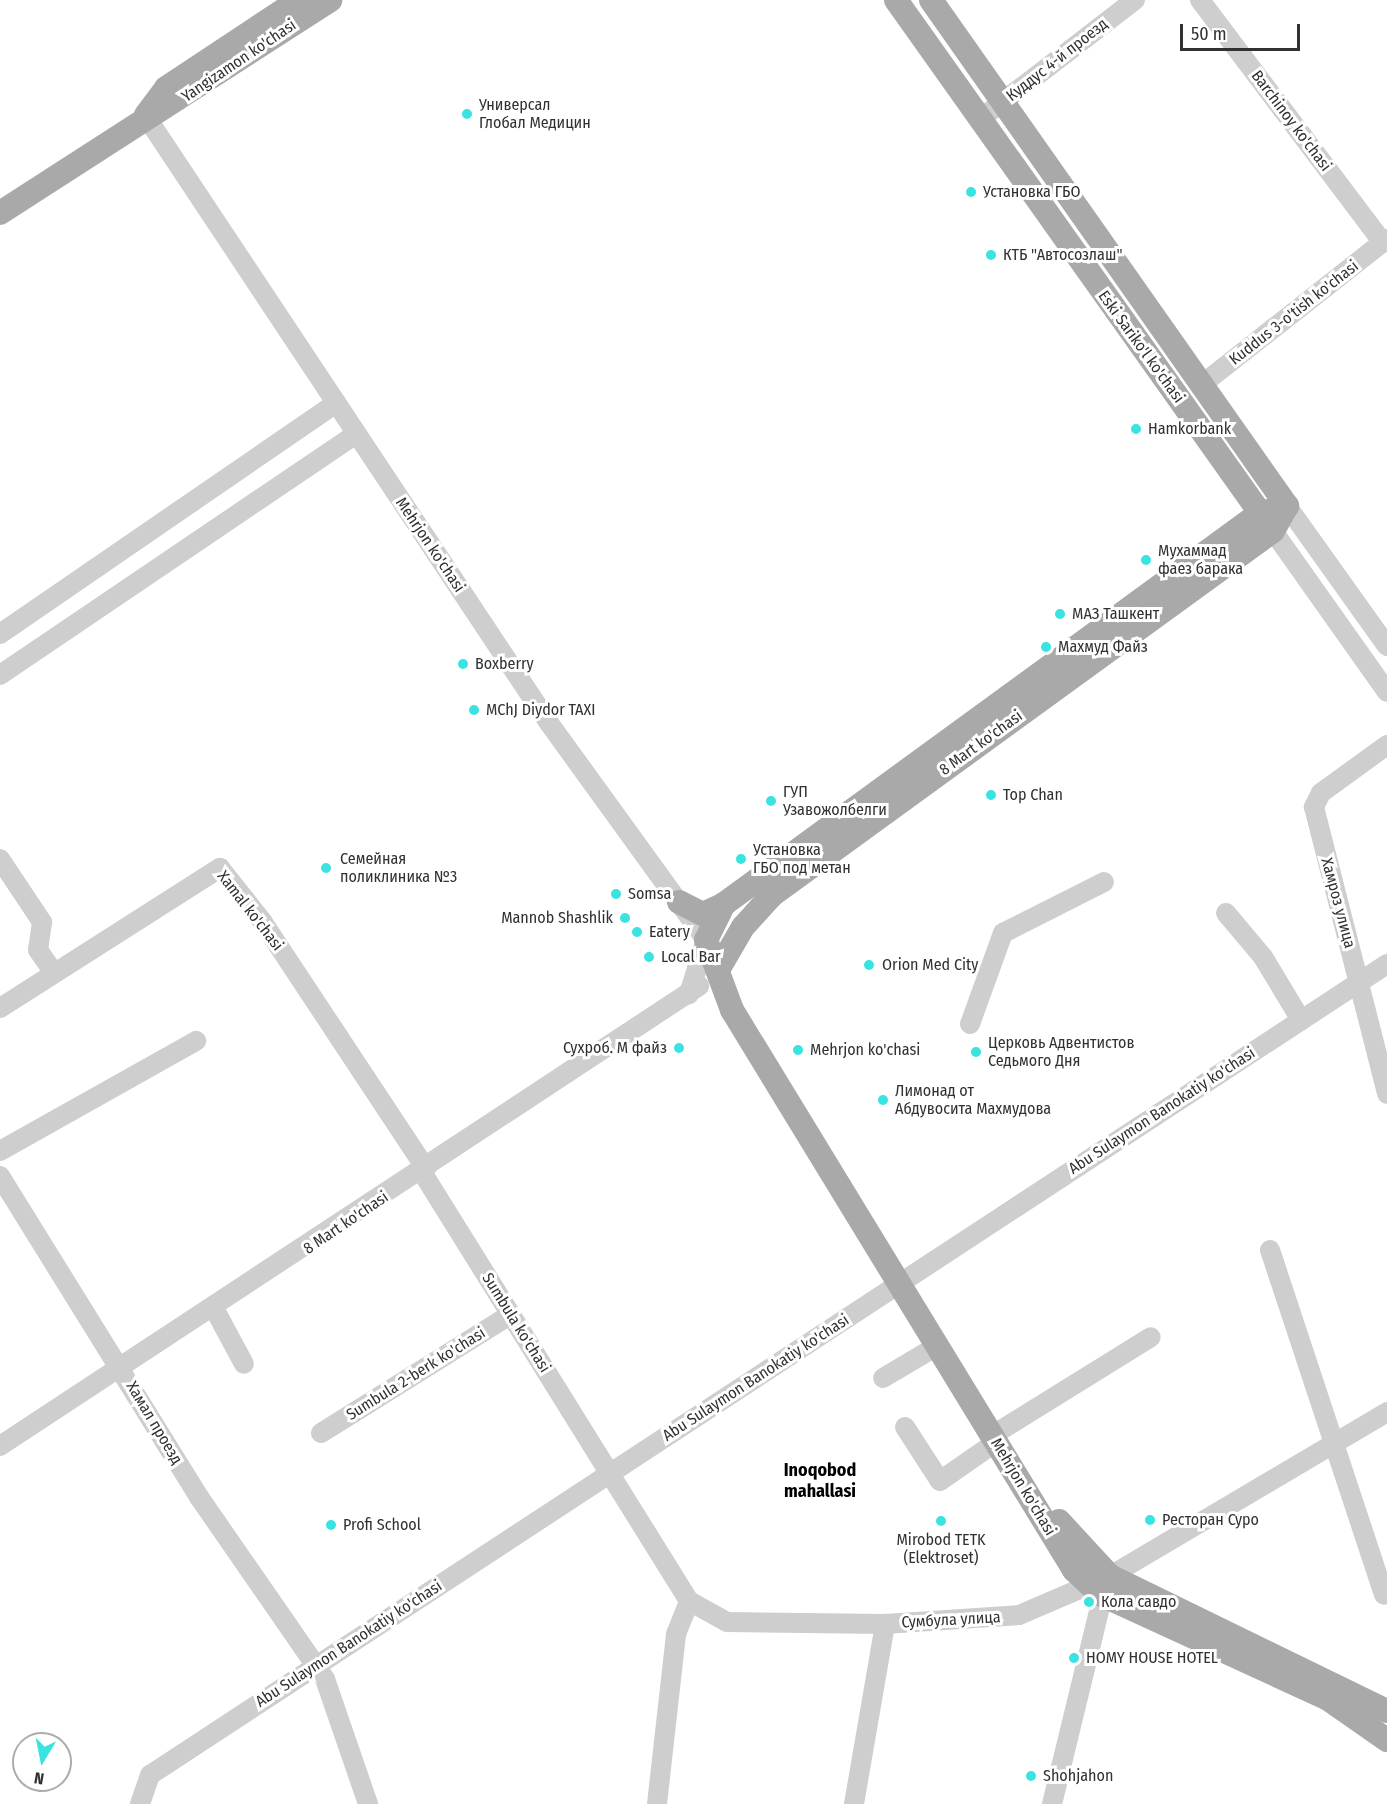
<!DOCTYPE html>
<html>
<head>
<meta charset="utf-8">
<style>
	body { margin:0 }
	#map { position:relative; width:1387px; height:1804px; overflow:hidden; background:#fff; font-family:"Fira Sans Condensed",sans-serif }
	div>[style] { position:absolute }
	[style*='--x'] { left:calc(var(--x)*1px); top:calc(var(--y)*1px); width:calc(var(--w)*1px); rotate:calc(var(--a)*1deg) }
	.minor>* { height:20px; margin:-10px; padding:0 10px; transform-origin:10px; border-radius:10px; background:#cecece }
	.major>* { height:24px; margin:-12px; padding:0 12px; transform-origin:12px; border-radius:12px; background:#a9a9a9 }
	.dots>* { width:16px; height:16px; translate:-50% -50%; box-sizing:border-box; border:3px solid #fff; border-radius:50% }
	span { translate:-50% -50%; white-space:nowrap; text-align:center; line-height:1.15; -webkit-text-stroke:6px #fff; paint-order:stroke }
	.street-label { font-size:16px; color:#313131 }
	.poi-label { font-size:16px; color:#313131 }
	.left { translate:0 -50%; text-align:left }
	.right { translate:-100% -50%; text-align:right }
	.neighbourhood-label { font-size:18px; color:#000; font-weight:700 }
	.north { position:absolute; left:12px; top:1732px; width:60px; height:60px; box-sizing:border-box; background:#fff; border:2px solid #adadad; border-radius:50%; rotate:190deg; font-size:16px; font-weight:700; line-height:24px; text-align:center; color:#313131 }
	.north::after { content:''; display:block; margin:auto; width:21px; height:27px; background:#39e3e1; clip-path:polygon(50% 0,100% 100%,50% 72%,0 100%) }
	.scale { position:absolute; left:1180px; top:24px; width:120px; height:27px; box-sizing:border-box; border:3px solid #313131; border-top:0; padding-left:8px; font-size:18px; line-height:21px; white-space:nowrap; color:#313131; -webkit-text-stroke:4px #fff; paint-order:stroke }
</style>
</head>
<body>
<div id="map">
	<div class="minor">
		<i style="--x:1200;--y:0;--w:304;--a:53"></i>
		<i style="--x:145;--y:115;--w:730;--a:56.4"></i>
		<i style="--x:549;--y:723;--w:268;--a:54.1"></i>
		<i style="--x:706;--y:940;--w:57;--a:107.5"></i>
		<i style="--x:979;--y:120;--w:197;--a:-37.6"></i>
		<i style="--x:1200;--y:386;--w:238;--a:-38.2"></i>
		<i style="--x:1287;--y:506;--w:172;--a:54.5"></i>
		<i style="--x:1273;--y:531;--w:197;--a:54.7"></i>
		<i style="--x:0;--y:634;--w:408;--a:-34.5"></i>
		<i style="--x:0;--y:675;--w:430;--a:-34.1"></i>
		<i style="--x:1387;--y:745;--w:82;--a:144"></i>
		<i style="--x:1321;--y:793;--w:16;--a:117"></i>
		<i style="--x:1314;--y:807;--w:296;--a:75.7"></i>
		<i style="--x:0;--y:859;--w:76;--a:56.3"></i>
		<i style="--x:42;--y:922;--w:28;--a:98"></i>
		<i style="--x:38;--y:950;--w:28;--a:55"></i>
		<i style="--x:1226;--y:913;--w:57;--a:49.9"></i>
		<i style="--x:1263;--y:957;--w:74;--a:58.9"></i>
		<i style="--x:0;--y:1008;--w:261;--a:-32.5"></i>
		<i style="--x:220;--y:868;--w:68;--a:51.6"></i>
		<i style="--x:262;--y:921;--w:297;--a:56.5"></i>
		<i style="--x:970;--y:1024;--w:97;--a:-70.1"></i>
		<i style="--x:1003;--y:933;--w:113;--a:-26.8"></i>
		<i style="--x:0;--y:1151;--w:225;--a:-29.3"></i>
		<i style="--x:422;--y:1172;--w:505;--a:58.1"></i>
		<i style="--x:689;--y:1601;--w:43;--a:28.9"></i>
		<i style="--x:727;--y:1622;--w:158;--a:0.7"></i>
		<i style="--x:885;--y:1624;--w:134;--a:-3.8"></i>
		<i style="--x:1019;--y:1615;--w:99;--a:-23.2"></i>
		<i style="--x:1110;--y:1576;--w:322;--a:-30.6"></i>
		<i style="--x:0;--y:1176;--w:378;--a:58.2"></i>
		<i style="--x:199;--y:1497;--w:221;--a:55.3"></i>
		<i style="--x:325;--y:1679;--w:132;--a:71"></i>
		<i style="--x:1270;--y:1250;--w:363;--a:71.7"></i>
		<i style="--x:215;--y:1310;--w:61;--a:61.8"></i>
		<i style="--x:883;--y:1378;--w:63;--a:-30.7"></i>
		<i style="--x:905;--y:1427;--w:64;--a:57.1"></i>
		<i style="--x:940;--y:1481;--w:68;--a:-34.9"></i>
		<i style="--x:1001;--y:1430;--w:176;--a:-31.8"></i>
		<i style="--x:321;--y:1433;--w:223;--a:-32"></i>
		<i style="--x:0;--y:1446;--w:837;--a:-33.35"></i>
		<i style="--x:140;--y:1804;--w:31;--a:-71"></i>
		<i style="--x:150;--y:1775;--w:1479;--a:-33.25"></i>
		<i style="--x:657;--y:1804;--w:171;--a:-83.6"></i>
		<i style="--x:676;--y:1634;--w:35;--a:-68"></i>
		<i style="--x:854;--y:1804;--w:183;--a:-80.2"></i>
		<i style="--x:1052;--y:1804;--w:228;--a:-76.3"></i>
	</div>
	<div class="major">
		<i style="--x:896;--y:0;--w:643;--a:54.63"></i>
		<i style="--x:931;--y:0;--w:619;--a:54.87"></i>
		<i style="--x:146;--y:115;--w:34;--a:-53"></i>
		<i style="--x:166;--y:88;--w:159;--a:-33.5"></i>
		<i style="--x:0;--y:213;--w:393;--a:-32.8"></i>
		<i style="--x:1287;--y:506;--w:28;--a:165"></i>
		<i style="--x:1260;--y:513;--w:663;--a:143.89"></i>
		<i style="--x:724;--y:904;--w:40;--a:116.6"></i>
		<i style="--x:706;--y:940;--w:75;--a:69.6"></i>
		<i style="--x:732;--y:1010;--w:656;--a:58.59"></i>
		<i style="--x:1074;--y:1570;--w:35;--a:43"></i>
		<i style="--x:1100;--y:1594;--w:251;--a:24.7"></i>
		<i style="--x:1328;--y:1699;--w:72;--a:34.8"></i>
		<i style="--x:679;--y:902;--w:27;--a:27"></i>
		<i style="--x:703;--y:914;--w:23;--a:-25"></i>
		<i style="--x:718;--y:970;--w:50;--a:-59.8"></i>
		<i style="--x:743;--y:927;--w:43;--a:-47.8"></i>
		<i style="--x:772;--y:895;--w:619;--a:-36"></i>
		<i style="--x:1273;--y:531;--w:29;--a:-61"></i>
		<i style="--x:1059;--y:1521;--w:75;--a:47.2"></i>
		<i style="--x:1110;--y:1576;--w:308;--a:26"></i>
	</div>
	<div class="dots">
		<i style="left:467px;top:114px;background:#39e3e1"></i>
		<i style="left:971px;top:192px;background:#39e3e1"></i>
		<i style="left:991px;top:255px;background:#39e3e1"></i>
		<i style="left:1136px;top:429px;background:#39e3e1"></i>
		<i style="left:1146px;top:560px;background:#39e3e1"></i>
		<i style="left:1060px;top:614px;background:#39e3e1"></i>
		<i style="left:1046px;top:647px;background:#39e3e1"></i>
		<i style="left:463px;top:664px;background:#39e3e1"></i>
		<i style="left:474px;top:710px;background:#39e3e1"></i>
		<i style="left:991px;top:795px;background:#39e3e1"></i>
		<i style="left:771px;top:801px;background:#39e3e1"></i>
		<i style="left:741px;top:859px;background:#39e3e1"></i>
		<i style="left:326px;top:868px;background:#39e3e1"></i>
		<i style="left:616px;top:894px;background:#39e3e1"></i>
		<i style="left:625px;top:918px;background:#39e3e1"></i>
		<i style="left:637px;top:932px;background:#39e3e1"></i>
		<i style="left:649px;top:957px;background:#39e3e1"></i>
		<i style="left:869px;top:965px;background:#39e3e1"></i>
		<i style="left:679px;top:1048px;background:#39e3e1"></i>
		<i style="left:798px;top:1050px;background:#39e3e1"></i>
		<i style="left:976px;top:1052px;background:#39e3e1"></i>
		<i style="left:883px;top:1100px;background:#39e3e1"></i>
		<i style="left:1150px;top:1520px;background:#39e3e1"></i>
		<i style="left:941px;top:1521px;background:#39e3e1"></i>
		<i style="left:331px;top:1525px;background:#39e3e1"></i>
		<i style="left:1089px;top:1602px;background:#39e3e1"></i>
		<i style="left:1074px;top:1658px;background:#39e3e1"></i>
		<i style="left:1031px;top:1776px;background:#39e3e1"></i>
	</div>
	<div class="street-label">
		<span style="left:1057px;top:60px;rotate:-38deg">Куддус 4-й проезд</span>
		<span style="left:239px;top:61px;rotate:-34deg">Yangizamon ko'chasi</span>
		<span style="left:1291px;top:121px;rotate:53deg">Barchinoy ko'chasi</span>
		<span style="left:1294px;top:313px;rotate:-38deg">Kuddus 3-o'tish ko'chasi</span>
		<span style="left:1141px;top:347px;rotate:54deg">Eski Sariko'l ko'chasi</span>
		<span style="left:430px;top:545px;rotate:56deg">Mehrjon ko'chasi</span>
		<span style="left:981px;top:743px;rotate:-36deg">8 Mart ko'chasi</span>
		<span style="left:1338px;top:903px;rotate:75deg">Хамроз улица</span>
		<span style="left:250px;top:911px;rotate:52deg">Xamal ko'chasi</span>
		<span style="left:1162px;top:1111px;rotate:-33deg">Abu Sulaymon Banokatiy ko'chasi</span>
		<span style="left:346px;top:1223px;rotate:-34deg">8 Mart ko'chasi</span>
		<span style="left:516px;top:1323px;rotate:58deg">Sumbula ko'chasi</span>
		<span style="left:416px;top:1374px;rotate:-32deg">Sumbula 2-berk ko'chasi</span>
		<span style="left:756px;top:1378px;rotate:-33deg">Abu Sulaymon Banokatiy ko'chasi</span>
		<span style="left:154px;top:1423px;rotate:59deg">Хамал проезд</span>
		<span style="left:1023px;top:1487px;rotate:59deg">Mehrjon ko'chasi</span>
		<span style="left:951px;top:1620px;rotate:-3deg">Сумбула улица</span>
		<span style="left:349px;top:1644px;rotate:-33deg">Abu Sulaymon Banokatiy ko'chasi</span>
	</div>
	<div class="poi-label">
		<span class="left" style="left:479px;top:114px">Универсал<br>Глобал Медицин</span>
		<span class="left" style="left:983px;top:192px">Установка ГБО</span>
		<span class="left" style="left:1003px;top:255px">КТБ "Автосозлаш"</span>
		<span class="left" style="left:1148px;top:429px">Hamkorbank</span>
		<span class="left" style="left:1158px;top:560px">Мухаммад<br>фаез барака</span>
		<span class="left" style="left:1072px;top:614px">МАЗ Ташкент</span>
		<span class="left" style="left:1058px;top:647px">Махмуд Файз</span>
		<span class="left" style="left:475px;top:664px">Boxberry</span>
		<span class="left" style="left:486px;top:710px">MChJ Diydor TAXI</span>
		<span class="left" style="left:783px;top:801px">ГУП<br>Узавожолбелги</span>
		<span class="left" style="left:1003px;top:795px">Top Chan</span>
		<span class="left" style="left:753px;top:859px">Установка<br>ГБО под метан</span>
		<span class="left" style="left:340px;top:868px">Семейная<br>поликлиника №3</span>
		<span class="left" style="left:628px;top:894px">Somsa</span>
		<span class="right" style="left:613px;top:918px">Mannob Shashlik</span>
		<span class="left" style="left:649px;top:932px">Eatery</span>
		<span class="left" style="left:661px;top:957px">Local Bar</span>
		<span class="left" style="left:882px;top:965px">Orion Med City</span>
		<span class="left" style="left:988px;top:1052px">Церковь Адвентистов<br>Седьмого Дня</span>
		<span class="right" style="left:667px;top:1048px">Сухроб. М файз</span>
		<span class="left" style="left:810px;top:1050px">Mehrjon ko'chasi</span>
		<span class="left" style="left:895px;top:1100px">Лимонад от<br>Абдувосита Махмудова</span>
		<span class="left" style="left:1162px;top:1520px">Ресторан Суро</span>
		<span class="left" style="left:343px;top:1525px">Profi School</span>
		<span style="left:941px;top:1549px">Mirobod TETK<br>(Elektroset)</span>
		<span class="left" style="left:1101px;top:1602px">Кола савдо</span>
		<span class="left" style="left:1086px;top:1658px">HOMY HOUSE HOTEL</span>
		<span class="left" style="left:1043px;top:1776px">Shohjahon</span>
	</div>
	<div class="neighbourhood-label">
		<span style="left:820px;top:1481px">Inoqobod<br>mahallasi</span>
	</div>
	<div class="north">N</div>
	<div class="scale">50 m</div>
</div>
</body>
</html>
